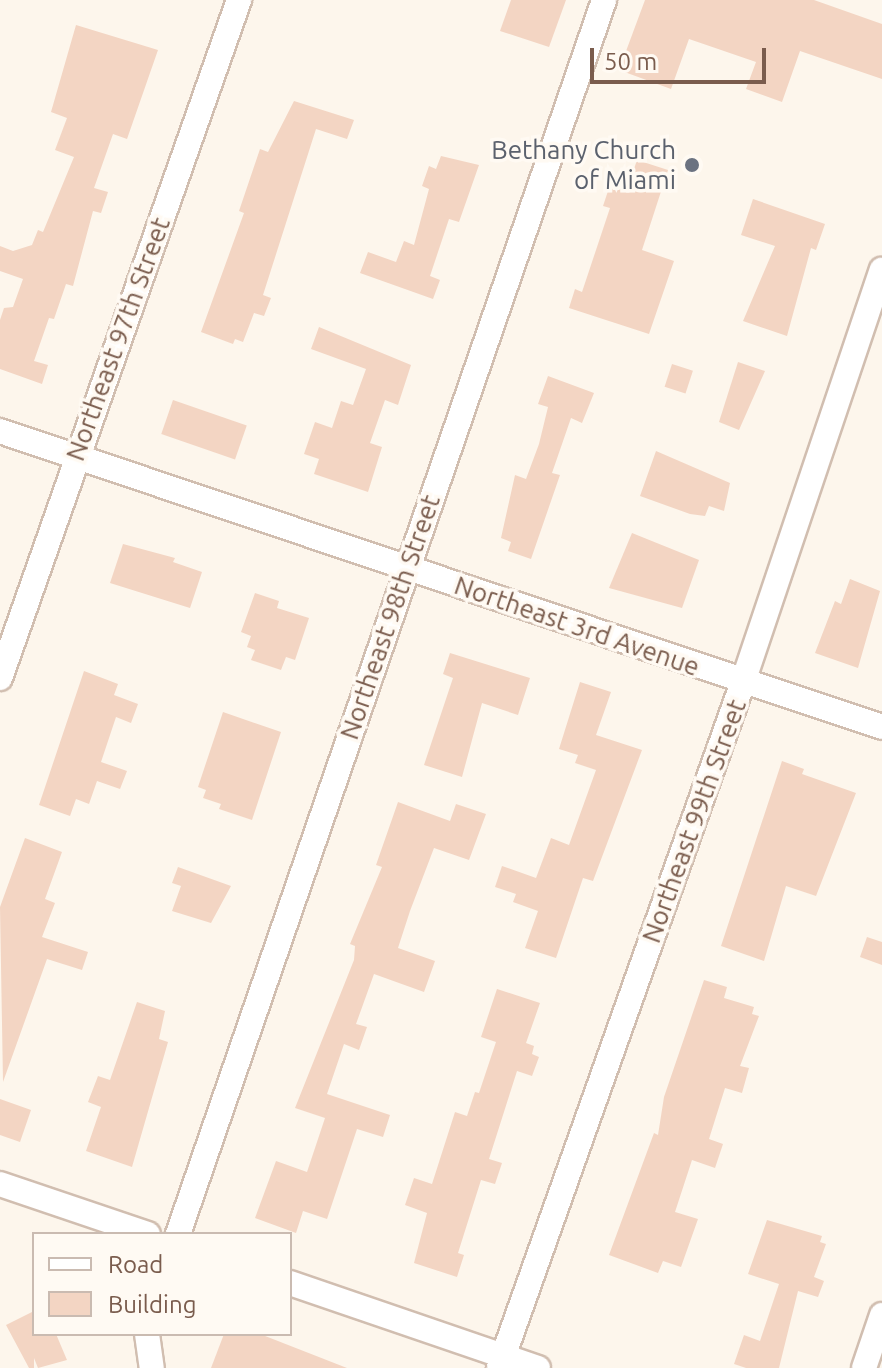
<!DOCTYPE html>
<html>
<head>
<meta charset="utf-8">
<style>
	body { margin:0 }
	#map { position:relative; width:882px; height:1368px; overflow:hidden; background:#fdf6ec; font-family:Ubuntu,sans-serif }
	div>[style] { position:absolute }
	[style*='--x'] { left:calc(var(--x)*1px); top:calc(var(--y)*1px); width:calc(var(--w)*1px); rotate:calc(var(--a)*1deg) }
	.building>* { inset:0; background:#f3d5c3; transform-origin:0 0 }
	.roads { filter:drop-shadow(2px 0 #d1beb0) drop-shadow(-2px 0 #d1beb0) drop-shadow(0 2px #d1beb0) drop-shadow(0 -2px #d1beb0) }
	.minor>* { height:24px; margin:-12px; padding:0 12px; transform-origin:12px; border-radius:12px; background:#fff }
	.dots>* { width:22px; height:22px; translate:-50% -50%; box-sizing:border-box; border:4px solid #fffaf3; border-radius:50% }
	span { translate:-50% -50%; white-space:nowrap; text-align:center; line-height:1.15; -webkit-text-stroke:7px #fffaf3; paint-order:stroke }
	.worship-label { font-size:26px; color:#5b616d }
	.right { translate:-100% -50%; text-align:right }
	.street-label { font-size:26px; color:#7a5c4d }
	.legend { position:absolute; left:32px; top:1232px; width:260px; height:104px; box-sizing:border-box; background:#fffaf3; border:2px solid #cabbb1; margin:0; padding:10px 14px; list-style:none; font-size:24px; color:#7a5c4d }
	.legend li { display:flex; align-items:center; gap:16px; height:40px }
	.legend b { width:40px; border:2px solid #cabbb1 }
	.scale { position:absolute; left:590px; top:48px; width:176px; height:36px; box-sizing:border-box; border:4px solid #7a5c4d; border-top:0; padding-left:10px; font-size:24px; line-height:28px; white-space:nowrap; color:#7a5c4d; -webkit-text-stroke:6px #fffaf3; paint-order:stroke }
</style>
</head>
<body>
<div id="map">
	<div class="building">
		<i style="clip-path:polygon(511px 0,566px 0,549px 47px,500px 31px)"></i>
		<i style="clip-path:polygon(645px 0,814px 0,882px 24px,882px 79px,800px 51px,782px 102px,746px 89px,756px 62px,689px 39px,671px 89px,619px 70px)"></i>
		<i style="clip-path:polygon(76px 25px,158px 50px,127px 139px,113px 134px,94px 188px,108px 192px,101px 213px,93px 211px,73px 286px,66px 284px,54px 319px,49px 318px,34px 361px,48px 365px,42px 384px,0 369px,0 320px,4px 308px,13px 307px,23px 279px,0 271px,0 246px,13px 251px,32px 245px,38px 230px,43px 232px,74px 157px,55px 150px,67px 118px,51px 112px)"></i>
		<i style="clip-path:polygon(294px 101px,354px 120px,347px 139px,316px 129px,263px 295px,271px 298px,264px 316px,254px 313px,243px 342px,235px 339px,233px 344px,201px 332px,244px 213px,239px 211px,260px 149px,268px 152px)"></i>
		<i style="clip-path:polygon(441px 156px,479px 165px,459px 222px,449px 219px,430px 276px,440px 280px,433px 299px,360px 273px,368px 252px,396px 262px,404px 241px,414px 245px,429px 189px,422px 186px,429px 166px,436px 169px)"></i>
		<i style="clip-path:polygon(637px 160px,668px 170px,642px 250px,674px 261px,649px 334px,569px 308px,575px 289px,582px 292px,610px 208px,603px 206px,610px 185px,627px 190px)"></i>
		<i style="clip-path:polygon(753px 199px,825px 224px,816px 250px,811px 248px,787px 336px,743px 321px,775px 246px,741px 235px)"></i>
		<i style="clip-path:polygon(319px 327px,411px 365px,398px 405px,385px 400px,370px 443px,382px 447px,368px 492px,314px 474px,319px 459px,304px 454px,315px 422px,332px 428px,341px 401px,353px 405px,366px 369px,311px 349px)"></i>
		<i style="clip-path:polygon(738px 362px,765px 371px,739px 430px,719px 422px)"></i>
		<i style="left:672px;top:364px;width:22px;height:24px;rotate:18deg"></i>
		<i style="clip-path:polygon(548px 376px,594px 393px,582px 423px,571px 418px,552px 473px,560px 475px,531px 559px,508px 551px,511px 542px,501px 538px,515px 475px,526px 479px,539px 444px,548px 407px,538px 404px)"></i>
		<i style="left:173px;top:400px;width:78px;height:36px;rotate:19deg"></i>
		<i style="clip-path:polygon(656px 451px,730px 483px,724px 511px,709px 506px,705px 516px,690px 514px,640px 496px)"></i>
		<i style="clip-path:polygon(632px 533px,699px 560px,682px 608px,609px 588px)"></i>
		<i style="clip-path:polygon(123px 544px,175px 558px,173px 562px,202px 572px,190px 608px,110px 583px)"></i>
		<i style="clip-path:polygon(850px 579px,880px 591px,858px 668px,815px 653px,835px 601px,841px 604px)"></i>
		<i style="clip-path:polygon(255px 593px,279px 601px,277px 608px,309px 618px,295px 660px,286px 657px,281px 670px,251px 660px,255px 650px,247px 647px,251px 636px,241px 632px)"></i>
		<i style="clip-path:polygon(450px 653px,530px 678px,518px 715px,482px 703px,462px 777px,424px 765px,453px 678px,443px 674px)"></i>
		<i style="clip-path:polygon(84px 671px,118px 684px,114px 695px,138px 704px,131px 723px,116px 717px,101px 762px,127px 771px,120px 789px,97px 781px,89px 804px,76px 799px,70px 816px,39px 805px)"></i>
		<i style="clip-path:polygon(580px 682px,611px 692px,596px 735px,642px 750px,593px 881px,583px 878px,556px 958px,525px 948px,538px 911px,513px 902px,516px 894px,495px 887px,502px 866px,536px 878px,551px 838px,569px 845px,596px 770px,575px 763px,578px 755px,559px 749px)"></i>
		<i style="clip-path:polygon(223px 712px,281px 732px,252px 820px,219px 809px,221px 804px,203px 798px,206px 790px,198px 787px)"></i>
		<i style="clip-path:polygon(782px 761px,804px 769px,802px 774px,856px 793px,816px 896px,786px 886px,764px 961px,721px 946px)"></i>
		<i style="clip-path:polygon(398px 802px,450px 821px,456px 804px,486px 814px,469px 860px,434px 848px,410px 911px,398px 948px,435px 961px,424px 992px,374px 974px,356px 1024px,367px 1027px,359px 1050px,344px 1044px,327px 1094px,390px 1115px,383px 1137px,357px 1129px,327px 1219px,303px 1211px,296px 1233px,255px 1218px,276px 1161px,307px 1172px,325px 1118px,295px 1108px,354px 960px,355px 946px,350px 944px,382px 867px,376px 865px)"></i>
		<i style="clip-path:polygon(25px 838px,62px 852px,45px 899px,55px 903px,42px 937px,88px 952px,82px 970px,47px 959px,3px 1082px,0 907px)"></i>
		<i style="clip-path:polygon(178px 867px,231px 886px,211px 923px,172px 911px,181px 886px,172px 883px)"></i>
		<i style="clip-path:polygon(867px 937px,882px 942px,882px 965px,860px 957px)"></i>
		<i style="clip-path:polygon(704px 980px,727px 987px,724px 998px,754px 1007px,752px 1014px,759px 1016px,740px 1066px,749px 1068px,742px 1093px,725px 1088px,709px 1139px,723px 1144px,715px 1168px,692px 1160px,675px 1212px,698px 1219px,681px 1267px,663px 1261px,658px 1273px,609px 1255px,654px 1133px,658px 1135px,664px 1097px)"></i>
		<i style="clip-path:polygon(497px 989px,540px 1003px,526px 1043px,534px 1046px,532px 1054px,539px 1057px,532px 1076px,517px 1071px,489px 1159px,502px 1163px,495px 1184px,481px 1180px,458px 1253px,464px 1255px,457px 1277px,414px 1263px,427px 1213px,405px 1205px,414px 1178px,432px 1184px,455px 1112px,467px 1116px,475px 1092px,479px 1093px,496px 1042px,481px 1037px)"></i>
		<i style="clip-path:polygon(137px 1002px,165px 1011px,159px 1039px,168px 1042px,132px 1167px,86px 1151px,101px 1107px,88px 1102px,98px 1076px,110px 1080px)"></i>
		<i style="clip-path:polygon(0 1099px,31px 1110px,20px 1142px,0 1135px)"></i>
		<i style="clip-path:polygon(767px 1220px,822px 1236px,820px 1242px,826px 1244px,814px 1277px,824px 1281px,818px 1297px,798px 1291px,779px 1368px,746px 1368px,734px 1364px,744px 1335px,760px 1341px,779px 1284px,748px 1274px)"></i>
		<i style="clip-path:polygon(34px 1311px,34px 1334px,56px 1334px,67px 1360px,38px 1368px,34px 1358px,34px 1368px,29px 1368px,6px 1325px)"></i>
		<i style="clip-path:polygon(224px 1334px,260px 1334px,347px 1368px,211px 1368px)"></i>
	</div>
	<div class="roads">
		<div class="minor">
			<i style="--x:0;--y:431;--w:930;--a:18.55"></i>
			<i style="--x:0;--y:678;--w:719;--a:-70.58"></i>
			<i style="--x:0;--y:1184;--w:156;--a:18.7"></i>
			<i style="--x:178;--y:1234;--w:1305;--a:-70.95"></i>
			<i style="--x:290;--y:1283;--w:262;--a:18.9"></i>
			<i style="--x:147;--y:1334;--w:34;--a:82"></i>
			<i style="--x:499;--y:1368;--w:728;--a:-70.42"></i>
			<i style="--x:743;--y:682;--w:435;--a:-71.4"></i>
			<i style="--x:864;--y:1368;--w:56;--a:-71.2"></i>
		</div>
	</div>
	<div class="dots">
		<i style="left:692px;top:165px;background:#6b7280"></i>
	</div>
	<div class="worship-label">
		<span class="right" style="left:676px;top:165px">Bethany Church<br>of Miami</span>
	</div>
	<div class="street-label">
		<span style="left:118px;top:339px;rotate:-70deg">Northeast 97th Street</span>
		<span style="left:390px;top:617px;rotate:-71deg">Northeast 98th Street</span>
		<span style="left:577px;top:626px;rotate:19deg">Northeast 3rd Avenue</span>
		<span style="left:694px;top:821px;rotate:-70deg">Northeast 99th Street</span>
	</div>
	<ul class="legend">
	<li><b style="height:10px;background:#fff"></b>Road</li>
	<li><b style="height:22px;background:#f3d5c3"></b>Building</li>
	</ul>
	<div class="scale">50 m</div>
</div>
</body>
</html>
